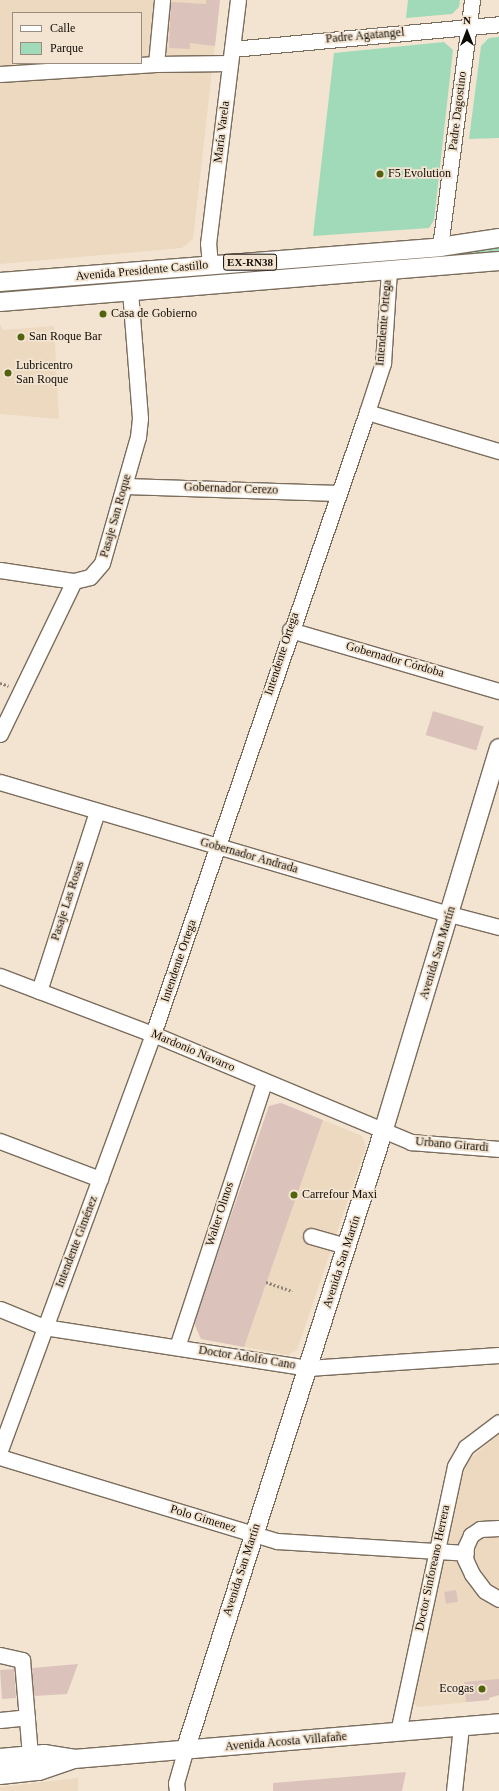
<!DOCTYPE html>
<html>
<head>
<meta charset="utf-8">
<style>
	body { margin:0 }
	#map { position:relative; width:499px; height:1791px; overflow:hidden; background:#f3e4d1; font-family:"Times New Roman",serif }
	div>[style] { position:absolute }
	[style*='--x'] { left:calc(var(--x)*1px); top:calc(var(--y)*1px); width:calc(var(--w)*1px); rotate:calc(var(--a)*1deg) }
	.built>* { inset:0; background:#edd8c0 }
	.green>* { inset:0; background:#a0dab9 }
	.building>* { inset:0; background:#dbc3bc; transform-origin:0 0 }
	.path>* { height:2.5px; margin-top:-1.25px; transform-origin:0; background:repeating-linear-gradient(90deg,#8e8477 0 2px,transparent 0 4px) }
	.roads { filter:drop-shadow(1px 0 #7b6d5d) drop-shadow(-1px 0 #7b6d5d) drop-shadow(0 1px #7b6d5d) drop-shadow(0 -1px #7b6d5d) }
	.minor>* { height:15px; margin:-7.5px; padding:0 7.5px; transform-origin:7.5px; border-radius:7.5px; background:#fff }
	.major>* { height:18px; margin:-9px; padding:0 9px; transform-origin:9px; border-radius:9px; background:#fff }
	.dots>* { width:11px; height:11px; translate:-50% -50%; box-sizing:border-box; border:2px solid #f3e4d1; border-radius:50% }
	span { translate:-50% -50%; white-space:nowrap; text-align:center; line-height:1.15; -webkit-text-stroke:3.5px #f3e4d1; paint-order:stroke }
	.shield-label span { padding:1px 3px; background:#f3e4d1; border:1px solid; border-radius:3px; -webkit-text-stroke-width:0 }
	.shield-label { font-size:11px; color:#0f0b05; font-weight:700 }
	.street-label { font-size:12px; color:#0f0b05 }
	.poi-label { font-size:12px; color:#0f0b05 }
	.left { translate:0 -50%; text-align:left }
	.right { translate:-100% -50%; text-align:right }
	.legend { position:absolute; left:12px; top:12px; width:130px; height:52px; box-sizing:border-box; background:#f3e4d1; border:1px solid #988d7f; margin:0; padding:5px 7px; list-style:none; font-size:12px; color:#0f0b05 }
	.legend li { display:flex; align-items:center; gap:8px; height:20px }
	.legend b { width:20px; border:1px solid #988d7f }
	.north { position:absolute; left:447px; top:12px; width:40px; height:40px; -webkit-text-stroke:3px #f3e4d1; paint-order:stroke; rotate:0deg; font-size:11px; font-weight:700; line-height:16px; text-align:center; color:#0f0b05 }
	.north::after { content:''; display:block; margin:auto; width:14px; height:18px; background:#0f0b05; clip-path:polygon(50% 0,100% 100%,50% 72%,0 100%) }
</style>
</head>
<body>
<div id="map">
	<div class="built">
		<i style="clip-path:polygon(evenodd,0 0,220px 0,193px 239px,182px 248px,0 264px,0 0,13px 13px,141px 13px,141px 63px,13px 63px,13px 13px)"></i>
		<i style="clip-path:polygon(0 324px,3px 330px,54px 326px,59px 419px,0 414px)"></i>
		<i style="clip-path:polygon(281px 1103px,362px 1136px,366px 1147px,297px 1350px,288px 1355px,201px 1339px,194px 1323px,269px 1106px)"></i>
		<i style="clip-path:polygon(499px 1434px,499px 1695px,489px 1698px,489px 1700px,417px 1707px,411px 1699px,463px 1465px)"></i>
		<i style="clip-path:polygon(78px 1778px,78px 1791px,0 1791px,0 1787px)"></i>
	</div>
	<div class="green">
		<i style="clip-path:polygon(408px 0,460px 0,459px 7px,452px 14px,406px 18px)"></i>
		<i style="clip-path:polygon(499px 37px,499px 138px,469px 139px,481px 46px,489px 38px)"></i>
		<i style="clip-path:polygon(444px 42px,453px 50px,434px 220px,429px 228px,313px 236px,334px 53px)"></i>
		<i style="clip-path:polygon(499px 245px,499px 251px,482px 254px,0 295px,0 290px)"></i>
	</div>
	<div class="building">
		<i style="clip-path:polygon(206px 0,220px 0,215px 46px,190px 43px,190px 49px,169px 48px,171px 2px,206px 4px)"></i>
		<i style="left:433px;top:711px;width:53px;height:25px;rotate:17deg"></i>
		<i style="clip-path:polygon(281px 1103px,323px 1120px,244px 1347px,201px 1339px,194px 1323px,199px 1308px,269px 1106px)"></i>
		<i style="left:456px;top:1590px;width:12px;height:12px;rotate:81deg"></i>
		<i style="clip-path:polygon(78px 1664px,67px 1694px,34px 1696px,32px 1668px)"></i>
		<i style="left:14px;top:1669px;width:29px;height:14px;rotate:86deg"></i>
		<i style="clip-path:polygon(499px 1679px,499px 1695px,489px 1698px,489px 1700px,466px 1702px,464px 1682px)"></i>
		<i style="clip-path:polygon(406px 1772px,402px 1791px,273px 1791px,273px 1783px)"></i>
	</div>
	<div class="path">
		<i style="--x:0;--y:683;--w:9;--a:18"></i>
		<i style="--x:266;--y:1282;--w:28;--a:19"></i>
	</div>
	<div class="roads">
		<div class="minor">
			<i style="--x:232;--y:49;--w:268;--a:-5.3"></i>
			<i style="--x:156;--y:64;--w:64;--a:-84.6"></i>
			<i style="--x:0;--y:74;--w:156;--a:-3.7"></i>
			<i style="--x:156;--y:64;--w:74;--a:-0.8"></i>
			<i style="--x:440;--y:247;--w:249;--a:-82.6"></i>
			<i style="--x:210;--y:265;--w:21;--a:-95"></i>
			<i style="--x:208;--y:244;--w:246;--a:-83"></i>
			<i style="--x:367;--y:412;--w:138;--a:16.5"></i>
			<i style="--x:125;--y:486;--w:213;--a:1.9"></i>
			<i style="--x:0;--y:570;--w:75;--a:8.5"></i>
			<i style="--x:74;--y:581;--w:16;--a:-14"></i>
			<i style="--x:90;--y:577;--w:18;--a:-49"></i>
			<i style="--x:102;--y:563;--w:131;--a:-74.1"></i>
			<i style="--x:138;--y:437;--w:19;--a:-84"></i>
			<i style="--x:140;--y:418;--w:127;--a:-94.5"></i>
			<i style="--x:290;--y:630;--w:218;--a:16.3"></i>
			<i style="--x:0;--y:734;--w:170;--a:-64.2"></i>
			<i style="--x:0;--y:782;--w:468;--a:16.4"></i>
			<i style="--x:449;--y:914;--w:52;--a:14.6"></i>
			<i style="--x:0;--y:976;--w:164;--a:20.8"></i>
			<i style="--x:153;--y:1034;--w:280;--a:22.7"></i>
			<i style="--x:411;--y:1142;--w:88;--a:4.5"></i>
			<i style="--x:39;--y:991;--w:189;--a:-72.1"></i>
			<i style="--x:0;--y:1141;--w:107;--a:20.8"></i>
			<i style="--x:311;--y:1236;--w:37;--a:16"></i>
			<i style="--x:0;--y:1309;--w:48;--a:22.2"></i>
			<i style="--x:44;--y:1327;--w:267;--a:8.8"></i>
			<i style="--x:308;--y:1368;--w:191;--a:-3.9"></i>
			<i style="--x:177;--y:1347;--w:279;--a:-71.8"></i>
			<i style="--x:0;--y:1450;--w:443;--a:-69.8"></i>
			<i style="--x:153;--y:1034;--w:658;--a:-71.01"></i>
			<i style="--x:367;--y:412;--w:52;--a:-71.9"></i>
			<i style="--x:383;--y:363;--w:93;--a:-86.3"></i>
			<i style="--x:0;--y:1457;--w:289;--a:16.9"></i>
			<i style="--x:277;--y:1541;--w:189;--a:3.6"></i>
			<i style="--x:499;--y:1528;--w:19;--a:177"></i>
			<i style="--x:480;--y:1529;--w:11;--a:146"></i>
			<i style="--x:471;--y:1535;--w:12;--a:114"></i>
			<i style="--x:466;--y:1546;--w:13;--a:94"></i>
			<i style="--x:465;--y:1559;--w:17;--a:65"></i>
			<i style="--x:472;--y:1574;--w:21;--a:53"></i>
			<i style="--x:485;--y:1591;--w:16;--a:30"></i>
			<i style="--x:0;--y:1655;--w:23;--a:13"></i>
			<i style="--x:22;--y:1660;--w:95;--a:85.2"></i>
			<i style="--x:0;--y:1720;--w:27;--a:-6"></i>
			<i style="--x:398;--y:1732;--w:272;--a:-77.9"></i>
			<i style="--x:455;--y:1466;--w:22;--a:-60"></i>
			<i style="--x:466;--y:1447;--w:41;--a:-37.1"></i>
			<i style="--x:177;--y:1791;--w:8;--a:-97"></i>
			<i style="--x:176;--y:1783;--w:33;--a:-74"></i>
			<i style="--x:454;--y:1791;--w:64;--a:-83.8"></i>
		</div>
		<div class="major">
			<i style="--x:0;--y:282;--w:441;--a:-4.5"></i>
			<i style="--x:440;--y:247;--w:60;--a:-8.7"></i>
			<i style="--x:0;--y:302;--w:501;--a:-4.7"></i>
			<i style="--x:185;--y:1751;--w:650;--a:-72.26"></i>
			<i style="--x:383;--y:1132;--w:401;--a:-73.2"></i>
			<i style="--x:0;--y:1758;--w:44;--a:-5.2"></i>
			<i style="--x:44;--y:1754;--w:30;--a:9"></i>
			<i style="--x:74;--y:1759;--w:427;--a:-4.8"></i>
			<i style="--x:0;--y:1775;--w:39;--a:-6"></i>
			<i style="--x:39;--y:1771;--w:34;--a:-19"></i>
		</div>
	</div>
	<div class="dots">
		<i style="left:380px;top:174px;background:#51640d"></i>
		<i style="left:103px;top:314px;background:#51640d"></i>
		<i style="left:21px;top:337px;background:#51640d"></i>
		<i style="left:8px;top:373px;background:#51640d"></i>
		<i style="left:294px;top:1195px;background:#51640d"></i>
		<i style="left:482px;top:1689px;background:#51640d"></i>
	</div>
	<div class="shield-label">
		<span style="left:250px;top:262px">EX-RN38</span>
	</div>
	<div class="street-label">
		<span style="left:365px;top:36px;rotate:-5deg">Padre Agatangel</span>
		<span style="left:458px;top:111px;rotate:-83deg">Padre Dagostino</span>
		<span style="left:222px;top:132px;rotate:-83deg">María Varela</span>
		<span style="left:142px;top:271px;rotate:-5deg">Avenida Presidente Castillo</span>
		<span style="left:384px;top:323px;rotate:-85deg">Intendente Ortega</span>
		<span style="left:231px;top:489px;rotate:2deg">Gobernador Cerezo</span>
		<span style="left:116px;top:516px;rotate:-74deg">Pasaje San Roque</span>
		<span style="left:282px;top:654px;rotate:-72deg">Intendente Ortega</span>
		<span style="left:395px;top:660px;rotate:16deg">Gobernador Córdoba</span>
		<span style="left:249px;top:856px;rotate:16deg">Gobernador Andrada</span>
		<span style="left:68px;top:901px;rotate:-72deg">Pasaje Las Rosas</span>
		<span style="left:438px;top:953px;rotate:-73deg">Avenida San Martín</span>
		<span style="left:179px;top:961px;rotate:-71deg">Intendente Ortega</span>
		<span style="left:193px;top:1051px;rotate:23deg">Mardonio Navarro</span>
		<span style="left:452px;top:1145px;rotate:5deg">Urbano Girardi</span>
		<span style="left:220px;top:1214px;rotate:-72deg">Walter Olmos</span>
		<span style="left:77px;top:1242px;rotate:-69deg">Intendente Giménez</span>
		<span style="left:342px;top:1262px;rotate:-72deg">Avenida San Martín</span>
		<span style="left:247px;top:1358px;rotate:9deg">Doctor Adolfo Cano</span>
		<span style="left:203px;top:1519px;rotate:17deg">Polo Gimenez</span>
		<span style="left:433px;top:1568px;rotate:-78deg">Doctor Sinforeano Herrera</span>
		<span style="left:242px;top:1570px;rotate:-72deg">Avenida San Martín</span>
		<span style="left:286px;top:1742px;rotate:-5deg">Avenida Acosta Villafañe</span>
	</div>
	<div class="poi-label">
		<span class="left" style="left:388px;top:174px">F5 Evolution</span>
		<span class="left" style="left:111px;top:314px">Casa de Gobierno</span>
		<span class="left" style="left:29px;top:337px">San Roque Bar</span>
		<span class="left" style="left:16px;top:373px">Lubricentro<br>San Roque</span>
		<span class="left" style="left:302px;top:1195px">Carrefour Maxi</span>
		<span class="right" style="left:474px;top:1689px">Ecogas</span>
	</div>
	<ul class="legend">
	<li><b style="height:5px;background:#fff"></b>Calle</li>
	<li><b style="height:11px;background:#a0dab9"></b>Parque</li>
	</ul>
	<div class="north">N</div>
</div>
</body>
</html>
